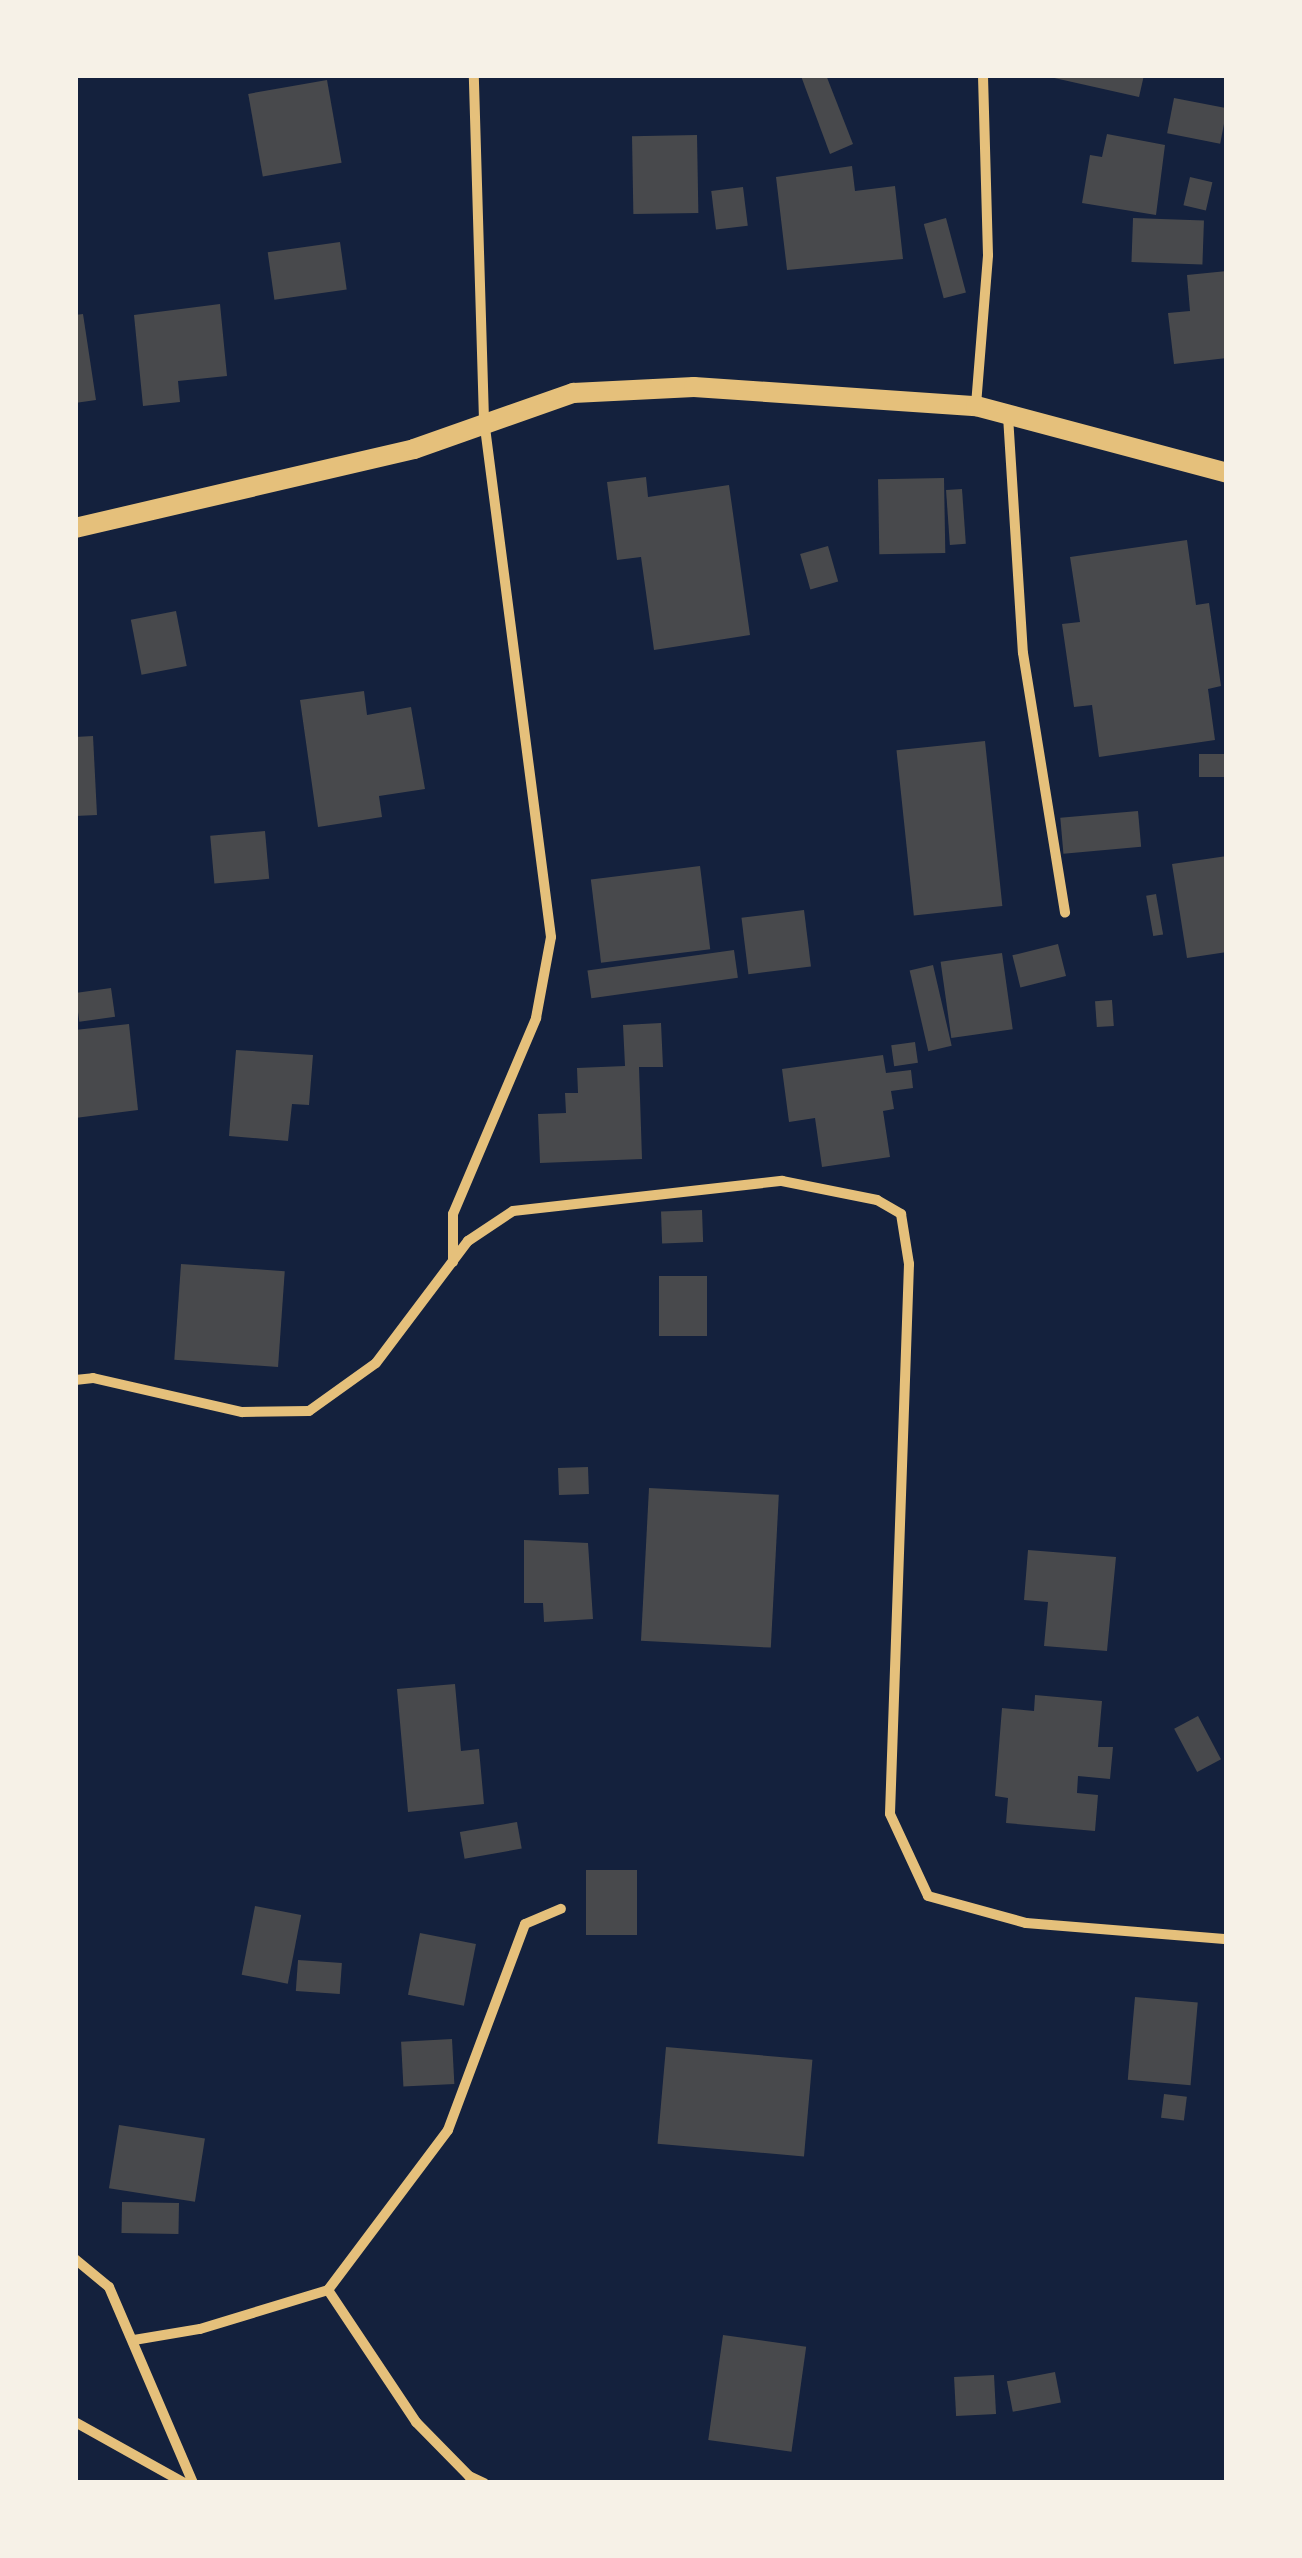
<!DOCTYPE html>
<html>
<head>
<meta charset="utf-8">
<style>
	body { margin:0 }
	#map { position:relative; width:1302px; height:2558px; overflow:hidden; background:#14213d; font-family:"PT Sans",sans-serif }
	div>[style] { position:absolute }
	[style*='--x'] { left:calc(var(--x)*1px); top:calc(var(--y)*1px); width:calc(var(--w)*1px); rotate:calc(var(--a)*1deg) }
	.building>* { inset:0; background:#48494c; transform-origin:0 0 }
	.minor>* { height:10px; margin:-5px; padding:0 5px; transform-origin:5px; border-radius:5px; background:#e5c07b }
	.secondary>* { height:20px; margin:-10px; padding:0 10px; transform-origin:10px; border-radius:10px; background:#e5c07b }
	span { translate:-50% -50%; white-space:nowrap; text-align:center; line-height:1.15; -webkit-text-stroke:10px #f6f1e7; paint-order:stroke }
	.frame { position:absolute; inset:0; border:78px solid #f6f1e7; pointer-events:none }
</style>
</head>
<body>
<div id="map">
	<div class="building">
		<i style="clip-path:polygon(826px 75px,853px 144px,830px 154px,801px 76px)"></i>
		<i style="clip-path:polygon(1041px 75px,1144px 75px,1139px 97px)"></i>
		<i style="left:327px;top:80px;width:84px;height:80px;rotate:80deg"></i>
		<i style="left:1174px;top:98px;width:54px;height:36px;rotate:11deg"></i>
		<i style="clip-path:polygon(1107px 134px,1165px 145px,1156px 215px,1082px 203px,1090px 155px,1102px 157px)"></i>
		<i style="left:697px;top:135px;width:78px;height:65px;rotate:89deg"></i>
		<i style="clip-path:polygon(852px 166px,855px 191px,895px 186px,903px 259px,787px 270px,776px 177px)"></i>
		<i style="left:1190px;top:177px;width:23px;height:29px;rotate:13deg"></i>
		<i style="left:743px;top:187px;width:39px;height:32px;rotate:83deg"></i>
		<i style="left:946px;top:218px;width:77px;height:23px;rotate:75deg"></i>
		<i style="left:1133px;top:218px;width:71px;height:44px;rotate:2deg"></i>
		<i style="left:340px;top:242px;width:48px;height:73px;rotate:82deg"></i>
		<i style="clip-path:polygon(1227px 271px,1227px 358px,1174px 364px,1168px 313px,1190px 311px,1187px 275px)"></i>
		<i style="clip-path:polygon(220px 304px,227px 376px,178px 381px,180px 402px,143px 406px,134px 315px)"></i>
		<i style="clip-path:polygon(83px 314px,96px 400px,75px 403px,75px 315px)"></i>
		<i style="clip-path:polygon(646px 477px,648px 497px,729px 485px,750px 635px,654px 650px,641px 557px,617px 560px,607px 482px)"></i>
		<i style="left:944px;top:478px;width:75px;height:66px;rotate:89deg"></i>
		<i style="left:962px;top:489px;width:55px;height:16px;rotate:86deg"></i>
		<i style="clip-path:polygon(1187px 540px,1196px 605px,1209px 603px,1221px 686px,1208px 689px,1215px 740px,1099px 757px,1092px 705px,1074px 707px,1062px 624px,1080px 622px,1070px 557px)"></i>
		<i style="left:828px;top:546px;width:37px;height:29px;rotate:74deg"></i>
		<i style="left:176px;top:611px;width:56px;height:46px;rotate:79deg"></i>
		<i style="clip-path:polygon(364px 691px,367px 715px,411px 707px,425px 789px,379px 796px,382px 817px,318px 827px,300px 700px)"></i>
		<i style="clip-path:polygon(93px 736px,97px 815px,75px 816px,75px 737px)"></i>
		<i style="left:985px;top:741px;width:166px;height:89px;rotate:84deg"></i>
		<i style="left:1227px;top:754px;width:23px;height:28px;rotate:90deg"></i>
		<i style="left:1138px;top:811px;width:36px;height:78px;rotate:85deg"></i>
		<i style="left:265px;top:831px;width:48px;height:55px;rotate:85deg"></i>
		<i style="clip-path:polygon(1227px 856px,1227px 952px,1187px 958px,1172px 864px)"></i>
		<i style="left:700px;top:866px;width:84px;height:110px;rotate:83deg"></i>
		<i style="left:1156px;top:894px;width:41px;height:10px;rotate:80deg"></i>
		<i style="left:804px;top:910px;width:57px;height:63px;rotate:83deg"></i>
		<i style="left:1058px;top:944px;width:33px;height:47px;rotate:76deg"></i>
		<i style="left:734px;top:950px;width:28px;height:148px;rotate:82deg"></i>
		<i style="left:1002px;top:953px;width:77px;height:62px;rotate:82deg"></i>
		<i style="left:933px;top:965px;width:83px;height:24px;rotate:77deg"></i>
		<i style="left:111px;top:988px;width:29px;height:36px;rotate:82deg"></i>
		<i style="left:1112px;top:1000px;width:26px;height:17px;rotate:86deg"></i>
		<i style="clip-path:polygon(661px 1023px,663px 1067px,639px 1067px,642px 1159px,540px 1163px,538px 1114px,566px 1113px,565px 1093px,578px 1093px,577px 1068px,625px 1066px,623px 1025px)"></i>
		<i style="clip-path:polygon(129px 1024px,138px 1110px,75px 1118px,75px 1030px)"></i>
		<i style="left:915px;top:1042px;width:21px;height:24px;rotate:82deg"></i>
		<i style="clip-path:polygon(236px 1050px,313px 1055px,309px 1105px,292px 1104px,288px 1141px,229px 1136px)"></i>
		<i style="clip-path:polygon(883px 1055px,886px 1073px,911px 1070px,913px 1088px,891px 1091px,894px 1109px,883px 1111px,890px 1157px,822px 1167px,815px 1118px,789px 1122px,782px 1069px)"></i>
		<i style="left:702px;top:1210px;width:32px;height:41px;rotate:88deg"></i>
		<i style="left:181px;top:1264px;width:104px;height:96px;rotate:4deg"></i>
		<i style="left:659px;top:1276px;width:48px;height:60px"></i>
		<i style="left:588px;top:1467px;width:27px;height:30px;rotate:88deg"></i>
		<i style="left:649px;top:1488px;width:130px;height:153px;rotate:3deg"></i>
		<i style="clip-path:polygon(524px 1540px,588px 1543px,593px 1619px,544px 1622px,543px 1603px,524px 1603px)"></i>
		<i style="clip-path:polygon(1028px 1550px,1116px 1557px,1107px 1651px,1044px 1646px,1048px 1602px,1024px 1600px)"></i>
		<i style="clip-path:polygon(455px 1684px,461px 1751px,479px 1749px,484px 1804px,408px 1812px,397px 1689px)"></i>
		<i style="clip-path:polygon(1035px 1695px,1102px 1701px,1098px 1747px,1113px 1747px,1110px 1779px,1078px 1776px,1077px 1793px,1098px 1795px,1095px 1831px,1006px 1823px,1008px 1798px,995px 1796px,1002px 1708px,1034px 1711px)"></i>
		<i style="left:1198px;top:1716px;width:49px;height:27px;rotate:62deg"></i>
		<i style="left:517px;top:1822px;width:27px;height:58px;rotate:80deg"></i>
		<i style="left:586px;top:1870px;width:51px;height:65px"></i>
		<i style="left:255px;top:1906px;width:47px;height:70px;rotate:11deg"></i>
		<i style="left:420px;top:1933px;width:57px;height:63px;rotate:11deg"></i>
		<i style="left:298px;top:1960px;width:44px;height:31px;rotate:4deg"></i>
		<i style="left:1135px;top:1997px;width:63px;height:83px;rotate:5deg"></i>
		<i style="left:452px;top:2039px;width:45px;height:51px;rotate:87deg"></i>
		<i style="left:666px;top:2047px;width:147px;height:97px;rotate:5deg"></i>
		<i style="left:1164px;top:2094px;width:23px;height:24px;rotate:7deg"></i>
		<i style="left:119px;top:2125px;width:87px;height:64px;rotate:9deg"></i>
		<i style="left:122px;top:2202px;width:57px;height:31px;rotate:1deg"></i>
		<i style="left:723px;top:2335px;width:84px;height:106px;rotate:8deg"></i>
		<i style="left:1055px;top:2372px;width:31px;height:49px;rotate:79deg"></i>
		<i style="left:994px;top:2375px;width:39px;height:40px;rotate:87deg"></i>
	</div>
	<div class="minor">
		<i style="--x:976;--y:405;--w:150;--a:-85.4"></i>
		<i style="--x:988;--y:255;--w:180;--a:-91.6"></i>
		<i style="--x:1008;--y:416;--w:237;--a:86.4"></i>
		<i style="--x:1023;--y:653;--w:263;--a:80.8"></i>
		<i style="--x:453;--y:1262;--w:48;--a:-90"></i>
		<i style="--x:453;--y:1214;--w:213;--a:-67"></i>
		<i style="--x:536;--y:1018;--w:82;--a:-79.5"></i>
		<i style="--x:551;--y:937;--w:521;--a:-97.38"></i>
		<i style="--x:484;--y:420;--w:345;--a:-91.7"></i>
		<i style="--x:75;--y:1380;--w:18;--a:-6"></i>
		<i style="--x:93;--y:1378;--w:153;--a:12.9"></i>
		<i style="--x:242;--y:1412;--w:67;--a:-0.9"></i>
		<i style="--x:309;--y:1411;--w:82;--a:-35.6"></i>
		<i style="--x:376;--y:1363;--w:153;--a:-53"></i>
		<i style="--x:468;--y:1241;--w:54;--a:-33.7"></i>
		<i style="--x:513;--y:1211;--w:271;--a:-6.4"></i>
		<i style="--x:782;--y:1181;--w:97;--a:11.3"></i>
		<i style="--x:877;--y:1200;--w:28;--a:30"></i>
		<i style="--x:901;--y:1214;--w:51;--a:80.9"></i>
		<i style="--x:909;--y:1264;--w:550;--a:91.98"></i>
		<i style="--x:890;--y:1814;--w:90;--a:65.1"></i>
		<i style="--x:928;--y:1896;--w:102;--a:15.4"></i>
		<i style="--x:1026;--y:1923;--w:202;--a:4.6"></i>
		<i style="--x:75;--y:2259;--w:44;--a:39.5"></i>
		<i style="--x:109;--y:2287;--w:213;--a:66.8"></i>
		<i style="--x:328;--y:2290;--w:159;--a:56.3"></i>
		<i style="--x:416;--y:2422;--w:76;--a:45.5"></i>
		<i style="--x:469;--y:2476;--w:17;--a:25"></i>
		<i style="--x:134;--y:2340;--w:67;--a:-9.5"></i>
		<i style="--x:200;--y:2329;--w:134;--a:-16.9"></i>
		<i style="--x:328;--y:2290;--w:200;--a:-53.1"></i>
		<i style="--x:448;--y:2130;--w:220;--a:-69.5"></i>
		<i style="--x:525;--y:1924;--w:39;--a:-23"></i>
		<i style="--x:75;--y:2422;--w:125;--a:29.2"></i>
	</div>
	<div class="secondary">
		<i style="--x:75;--y:528;--w:348;--a:-13.1"></i>
		<i style="--x:414;--y:449;--w:169;--a:-19.4"></i>
		<i style="--x:573;--y:393;--w:121;--a:-2.8"></i>
		<i style="--x:694;--y:387;--w:283;--a:3.9"></i>
		<i style="--x:976;--y:406;--w:260;--a:14.9"></i>
	</div>
	<div class="frame"></div>
</div>
</body>
</html>
